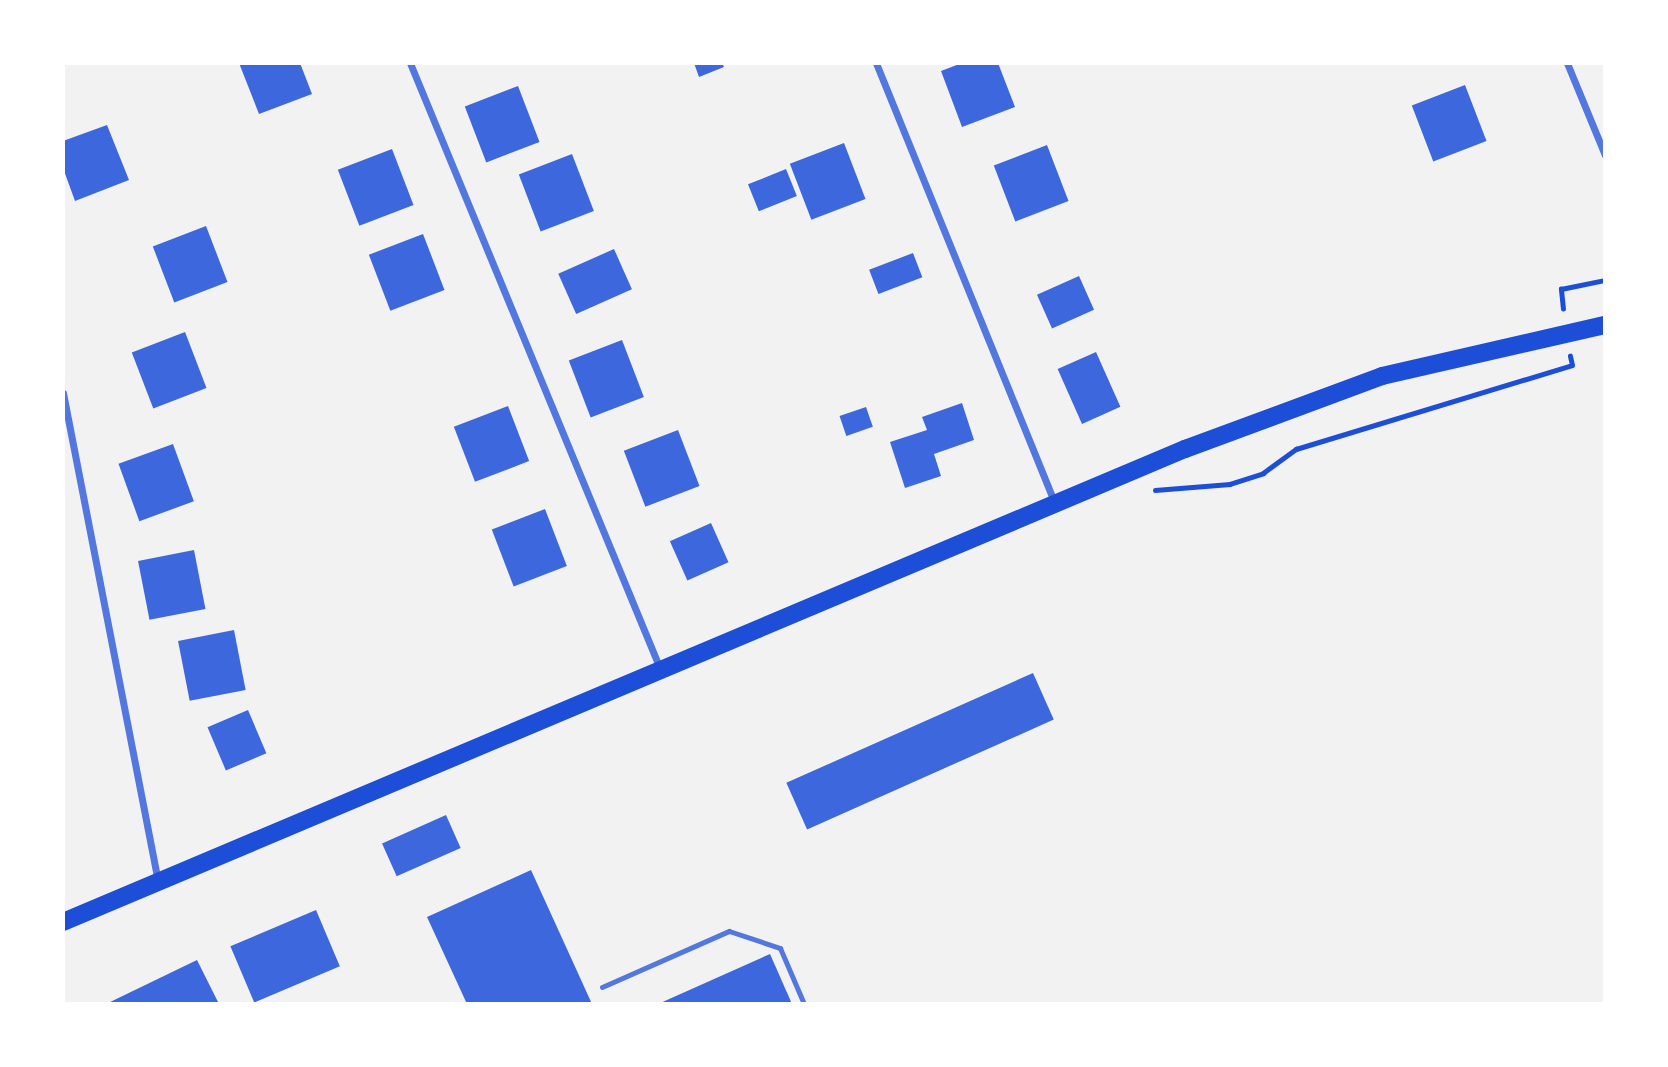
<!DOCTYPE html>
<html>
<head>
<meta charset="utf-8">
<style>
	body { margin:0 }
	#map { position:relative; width:1668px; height:1067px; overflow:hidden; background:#f2f2f2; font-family:"DejaVu Sans",sans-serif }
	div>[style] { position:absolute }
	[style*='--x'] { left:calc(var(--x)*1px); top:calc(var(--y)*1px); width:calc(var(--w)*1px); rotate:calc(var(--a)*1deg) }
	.building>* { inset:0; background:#3d67dc; transform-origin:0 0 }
	.path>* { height:4.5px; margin:-2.25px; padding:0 2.25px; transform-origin:2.25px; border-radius:2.25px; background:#1d4ed8 }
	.service>* { height:5px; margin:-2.5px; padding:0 2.5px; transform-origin:2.5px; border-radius:2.5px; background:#5277de }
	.minor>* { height:7px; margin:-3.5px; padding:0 3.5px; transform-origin:3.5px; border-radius:3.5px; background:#5277de }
	.primary>* { height:18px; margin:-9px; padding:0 9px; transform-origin:9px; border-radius:9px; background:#1d4ed8 }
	span { translate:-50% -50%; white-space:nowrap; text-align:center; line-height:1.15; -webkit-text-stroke:5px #fff; paint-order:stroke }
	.frame { position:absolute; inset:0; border:65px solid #fff; pointer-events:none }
</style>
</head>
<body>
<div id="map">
	<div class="building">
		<i style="clip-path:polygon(239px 63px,300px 63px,312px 94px,259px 114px)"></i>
		<i style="clip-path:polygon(694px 63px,722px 63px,724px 67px,699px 77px)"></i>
		<i style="clip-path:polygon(962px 63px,998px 63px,1015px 107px,962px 127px,941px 71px)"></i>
		<i style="left:1465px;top:85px;width:60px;height:57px;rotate:69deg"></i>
		<i style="left:518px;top:86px;width:60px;height:57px;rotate:69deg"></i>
		<i style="clip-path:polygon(107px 125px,129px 180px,75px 201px,63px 168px,63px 141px)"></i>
		<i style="left:844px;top:143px;width:60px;height:58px;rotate:69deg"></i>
		<i style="left:1047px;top:145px;width:60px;height:57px;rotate:69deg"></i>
		<i style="left:392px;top:149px;width:60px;height:58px;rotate:69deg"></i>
		<i style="left:572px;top:154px;width:61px;height:57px;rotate:69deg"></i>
		<i style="left:786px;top:169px;width:29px;height:41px;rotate:68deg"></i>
		<i style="left:206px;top:226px;width:60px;height:57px;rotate:69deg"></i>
		<i style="left:423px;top:234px;width:60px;height:58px;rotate:69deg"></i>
		<i style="left:614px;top:249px;width:44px;height:61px;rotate:66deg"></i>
		<i style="left:913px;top:253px;width:26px;height:47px;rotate:69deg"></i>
		<i style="left:1079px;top:276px;width:37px;height:46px;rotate:66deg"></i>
		<i style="left:185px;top:332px;width:60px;height:57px;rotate:69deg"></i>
		<i style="left:622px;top:340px;width:61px;height:57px;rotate:69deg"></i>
		<i style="left:1096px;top:352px;width:60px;height:42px;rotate:66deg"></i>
		<i style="clip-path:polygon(962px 403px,974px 440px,934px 454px,941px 476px,905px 488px,890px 442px,927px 430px,922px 417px)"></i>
		<i style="left:508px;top:406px;width:59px;height:58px;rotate:69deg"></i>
		<i style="left:866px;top:407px;width:21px;height:28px;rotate:71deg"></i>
		<i style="left:678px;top:430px;width:60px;height:58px;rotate:69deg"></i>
		<i style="left:173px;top:444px;width:61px;height:58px;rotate:70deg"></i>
		<i style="left:545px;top:509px;width:61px;height:57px;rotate:69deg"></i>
		<i style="left:711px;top:523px;width:43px;height:45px;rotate:66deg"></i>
		<i style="left:194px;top:550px;width:60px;height:57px;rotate:79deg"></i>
		<i style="left:234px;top:630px;width:61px;height:57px;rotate:79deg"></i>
		<i style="left:1033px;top:673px;width:51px;height:270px;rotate:66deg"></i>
		<i style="left:248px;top:710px;width:47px;height:44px;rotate:67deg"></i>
		<i style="left:446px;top:815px;width:36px;height:70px;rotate:66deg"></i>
		<i style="clip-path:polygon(531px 870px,592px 1004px,467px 1004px,427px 917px)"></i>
		<i style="left:316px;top:910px;width:61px;height:93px;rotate:67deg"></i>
		<i style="clip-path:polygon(770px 954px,792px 1004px,658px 1004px)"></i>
		<i style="clip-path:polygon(197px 960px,219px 1004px,106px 1004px)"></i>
	</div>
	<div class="path">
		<i style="--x:1563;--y:309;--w:20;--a:-96"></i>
		<i style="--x:1561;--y:289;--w:45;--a:-11.6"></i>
		<i style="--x:1155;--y:490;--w:75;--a:-4.6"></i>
		<i style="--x:1230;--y:484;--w:35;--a:-18"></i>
		<i style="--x:1263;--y:473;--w:41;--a:-36"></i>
		<i style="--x:1296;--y:449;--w:288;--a:-16.9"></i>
		<i style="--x:1572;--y:365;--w:9;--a:-103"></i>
	</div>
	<div class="service">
		<i style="--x:602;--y:987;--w:139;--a:-23.8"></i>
		<i style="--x:729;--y:931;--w:54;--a:18.4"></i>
		<i style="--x:780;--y:948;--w:61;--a:66.8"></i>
	</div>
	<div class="minor">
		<i style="--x:410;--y:63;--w:658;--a:67.57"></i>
		<i style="--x:876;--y:63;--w:475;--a:67.9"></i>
		<i style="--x:1567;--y:63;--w:100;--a:67.6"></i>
		<i style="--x:63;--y:393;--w:499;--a:79"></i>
	</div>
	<div class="primary">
		<i style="--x:63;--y:922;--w:1218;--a:-22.86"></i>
		<i style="--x:1185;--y:449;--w:210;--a:-20.3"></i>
		<i style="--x:1382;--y:376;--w:229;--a:-12.9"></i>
	</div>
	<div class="frame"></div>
</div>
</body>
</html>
